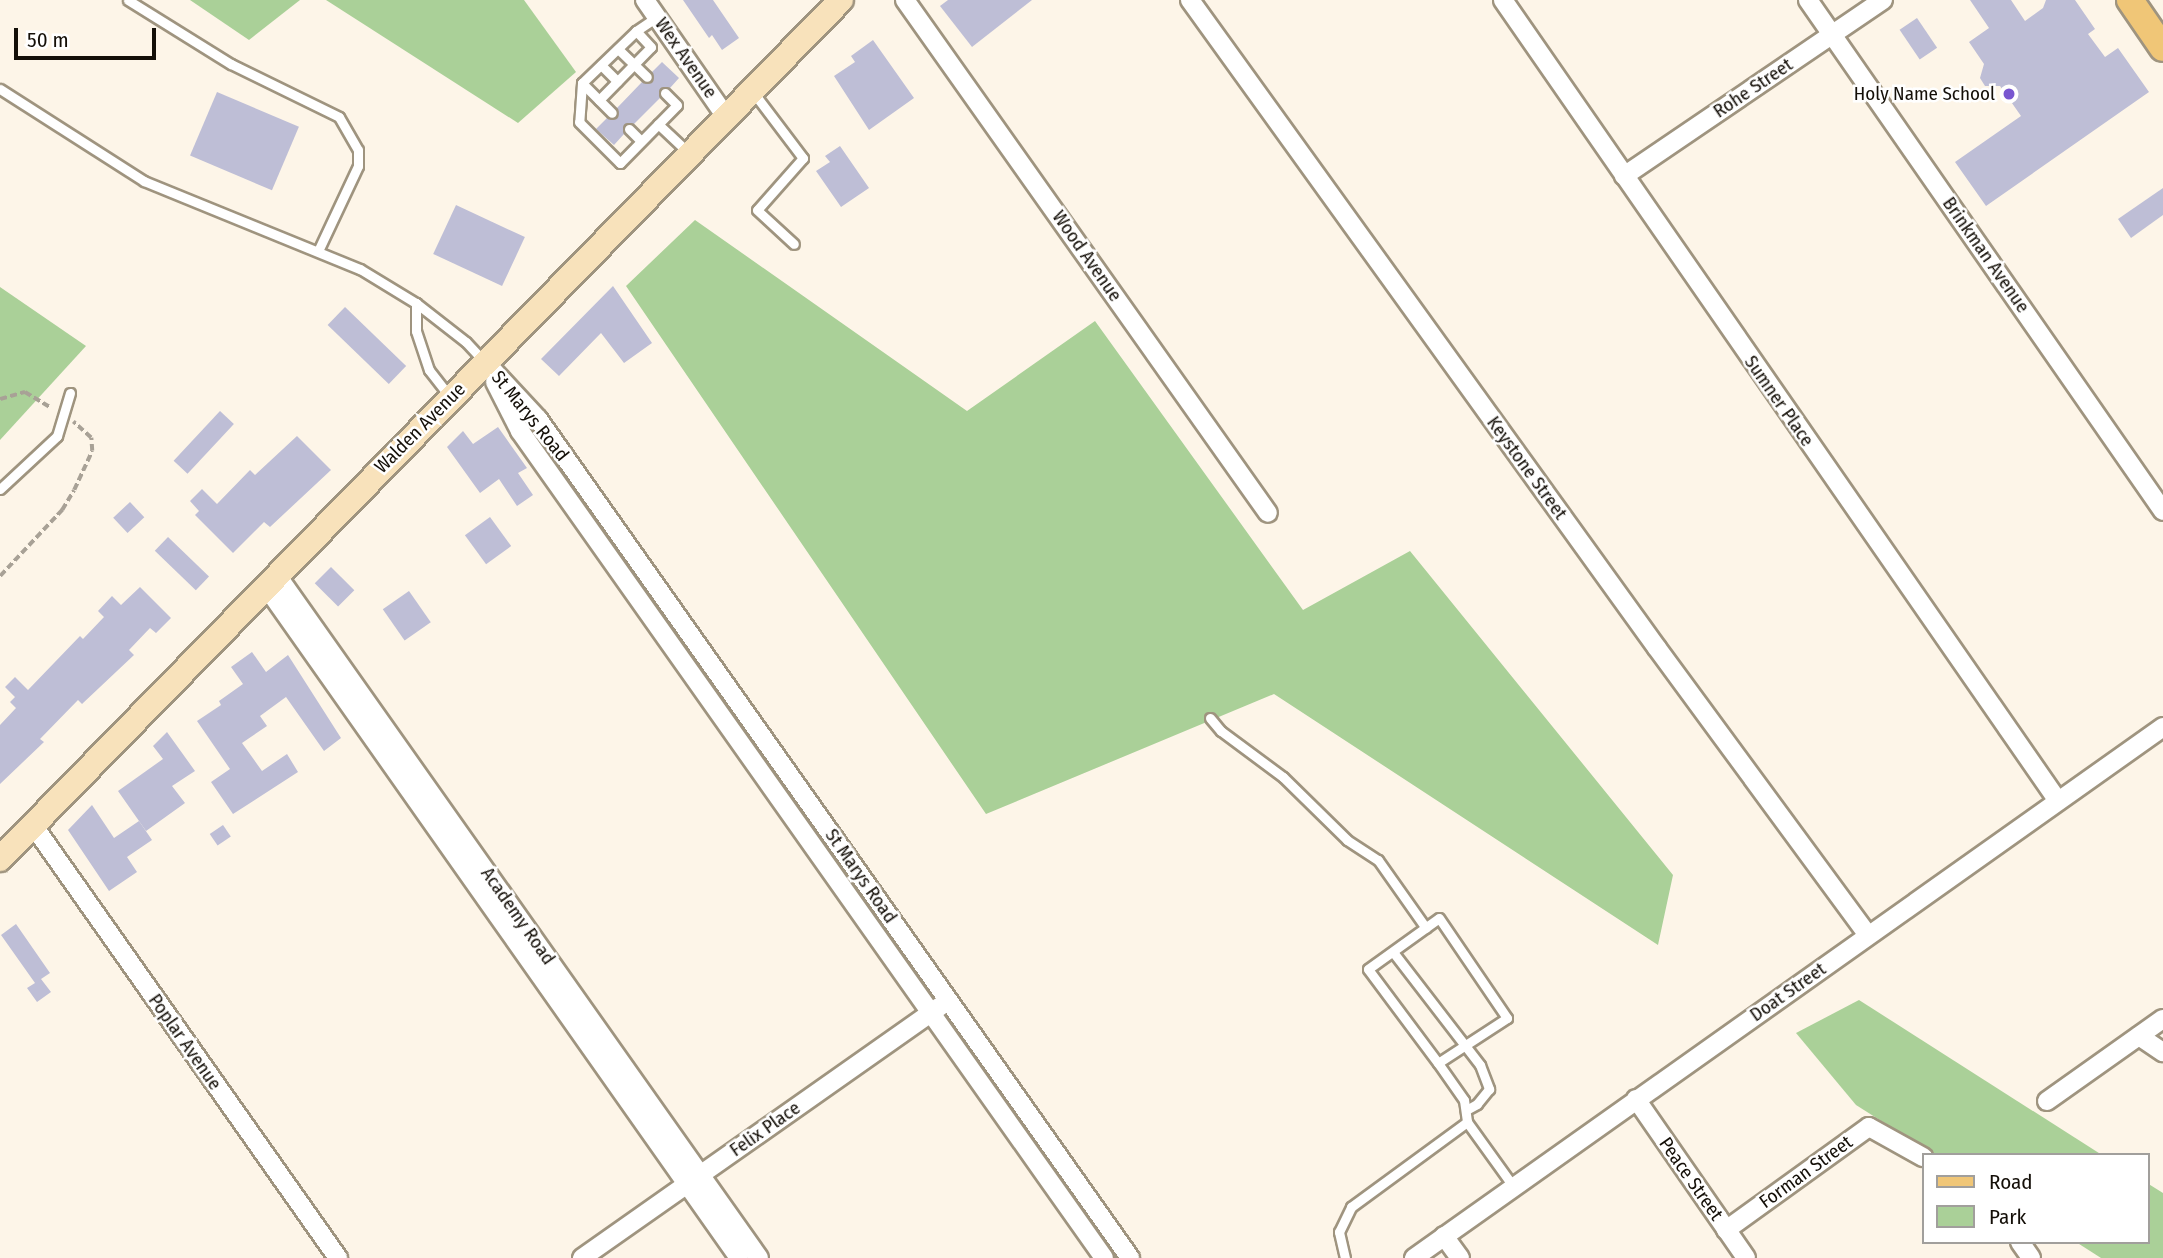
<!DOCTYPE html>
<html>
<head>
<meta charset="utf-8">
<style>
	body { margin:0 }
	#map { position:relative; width:2163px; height:1258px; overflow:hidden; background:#fdf5e8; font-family:"Fira Sans Condensed",sans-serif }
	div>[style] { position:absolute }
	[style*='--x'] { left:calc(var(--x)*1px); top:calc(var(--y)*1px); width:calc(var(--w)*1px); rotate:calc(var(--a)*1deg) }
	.green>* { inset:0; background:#aad098 }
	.building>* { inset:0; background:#bebed6; transform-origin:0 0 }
	.path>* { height:3.5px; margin-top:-1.75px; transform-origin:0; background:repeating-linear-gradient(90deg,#a8a196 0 7px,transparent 0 10.5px) }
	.roads { filter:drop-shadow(2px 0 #9f947f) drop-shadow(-2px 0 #9f947f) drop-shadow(0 2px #9f947f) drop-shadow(0 -2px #9f947f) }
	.lane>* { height:9px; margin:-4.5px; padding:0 4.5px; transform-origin:4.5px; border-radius:4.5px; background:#fff }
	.street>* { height:18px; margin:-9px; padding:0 9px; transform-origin:9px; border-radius:9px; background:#fff }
	.secondary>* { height:24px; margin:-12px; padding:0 12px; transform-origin:12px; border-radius:12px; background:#f8e2bb }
	.primary>* { height:26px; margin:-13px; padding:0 13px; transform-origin:13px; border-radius:13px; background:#f0c677 }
	.dots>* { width:19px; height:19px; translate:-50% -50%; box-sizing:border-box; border:4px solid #fff; border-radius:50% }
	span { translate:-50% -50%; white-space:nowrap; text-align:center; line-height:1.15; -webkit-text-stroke:5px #fff; paint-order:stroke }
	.street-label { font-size:19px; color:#140f08 }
	.poi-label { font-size:19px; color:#140f08 }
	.right { translate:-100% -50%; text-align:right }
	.legend { position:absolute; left:1922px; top:1153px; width:228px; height:91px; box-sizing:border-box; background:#fff; border:2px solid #a19f9c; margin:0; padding:9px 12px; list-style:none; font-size:21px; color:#140f08 }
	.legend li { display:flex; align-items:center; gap:14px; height:35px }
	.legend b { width:35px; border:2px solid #a19f9c }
	.scale { position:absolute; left:14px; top:28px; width:142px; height:32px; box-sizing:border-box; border:4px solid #140f08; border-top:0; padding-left:9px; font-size:21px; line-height:24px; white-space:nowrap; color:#140f08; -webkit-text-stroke:5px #fff; paint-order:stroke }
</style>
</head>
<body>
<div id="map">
	<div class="green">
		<i style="clip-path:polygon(190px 0,300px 0,249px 40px)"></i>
		<i style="clip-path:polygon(326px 0,524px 0,576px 72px,518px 123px)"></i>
		<i style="clip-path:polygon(695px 220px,967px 411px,1095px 321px,1303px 610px,1410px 551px,1673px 875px,1658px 945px,1274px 694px,986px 814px,626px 286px)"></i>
		<i style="clip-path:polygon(0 287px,86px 346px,0 440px)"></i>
		<i style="clip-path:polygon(1859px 1000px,2102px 1155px,1935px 1155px,1856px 1105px,1796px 1033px)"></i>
		<i style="clip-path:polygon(2147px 1183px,2163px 1193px,2163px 1258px,2101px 1258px,2076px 1242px,2147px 1242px)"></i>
	</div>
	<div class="building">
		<i style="clip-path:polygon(683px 0,713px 0,739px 38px,722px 50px,712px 35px,709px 38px)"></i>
		<i style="clip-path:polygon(948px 0,1032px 0,972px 47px,940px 6px)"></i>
		<i style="clip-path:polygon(1970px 0,2011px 0,2025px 21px,2043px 8px,2046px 0,2075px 0,2095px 29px,2088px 34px,2105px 57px,2118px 48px,2149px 92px,1986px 206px,1955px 162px,2021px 116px,2000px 86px,1985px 86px,1980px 78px,1984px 64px,1969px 42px,1989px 28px)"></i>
		<i style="left:1917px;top:18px;width:36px;height:21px;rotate:56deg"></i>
		<i style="clip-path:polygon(873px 40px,914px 98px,869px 130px,834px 76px,855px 62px,851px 56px)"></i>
		<i style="clip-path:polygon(662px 62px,679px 78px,670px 88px,660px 89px,660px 98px,634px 124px,624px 125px,624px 134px,614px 145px,596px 129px,607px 118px,617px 117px,617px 108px,642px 82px,652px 82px,652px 72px)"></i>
		<i style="left:217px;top:92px;width:89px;height:69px;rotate:23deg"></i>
		<i style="clip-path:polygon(840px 146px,869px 188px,841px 207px,816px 171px,830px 162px,825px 156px)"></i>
		<i style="clip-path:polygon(2163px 188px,2163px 215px,2131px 238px,2118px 219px)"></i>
		<i style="left:456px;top:205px;width:76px;height:54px;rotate:25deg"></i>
		<i style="clip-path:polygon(613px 286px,652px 343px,624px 363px,601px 333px,559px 376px,541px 359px)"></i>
		<i style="left:345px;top:307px;width:85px;height:25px;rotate:44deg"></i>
		<i style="left:220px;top:411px;width:19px;height:68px;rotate:43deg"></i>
		<i style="clip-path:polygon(498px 427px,527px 468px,518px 473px,533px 495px,517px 506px,499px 479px,480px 493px,447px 447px,463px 431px,473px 444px)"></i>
		<i style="clip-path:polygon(297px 436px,331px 470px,270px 527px,264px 522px,233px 553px,195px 515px,199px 511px,190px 501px,202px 489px,217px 504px,250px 470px,255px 475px)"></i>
		<i style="left:130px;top:502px;width:21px;height:23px;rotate:47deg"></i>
		<i style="left:490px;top:517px;width:36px;height:31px;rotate:54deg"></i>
		<i style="left:168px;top:537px;width:57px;height:19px;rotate:44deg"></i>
		<i style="left:331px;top:567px;width:33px;height:23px;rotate:45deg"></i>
		<i style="clip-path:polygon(140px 587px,171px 618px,156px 633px,150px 628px,129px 650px,134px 655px,82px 704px,78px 700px,40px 739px,44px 742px,0 784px,0 725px,16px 708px,10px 702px,15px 697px,5px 687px,15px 677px,28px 690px,80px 636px,83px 639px,104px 617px,98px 611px,112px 596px,121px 605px)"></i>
		<i style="left:409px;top:591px;width:38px;height:32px;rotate:55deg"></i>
		<i style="clip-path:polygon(252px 652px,266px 672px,288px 655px,341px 738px,324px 751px,286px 697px,260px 716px,267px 726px,242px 743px,262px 771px,287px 754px,298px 772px,233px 814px,211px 782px,230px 769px,197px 721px,221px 705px,219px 701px,243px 684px,231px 667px)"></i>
		<i style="clip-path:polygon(167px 732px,195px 771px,172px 786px,185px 803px,146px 831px,118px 791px,163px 759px,153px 746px)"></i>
		<i style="clip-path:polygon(92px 805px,114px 838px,139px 821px,152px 840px,127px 857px,137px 872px,109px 891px,68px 830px)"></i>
		<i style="left:223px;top:825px;width:14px;height:16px;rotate:56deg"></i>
		<i style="clip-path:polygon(16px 924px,50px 973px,41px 979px,51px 992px,37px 1002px,27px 988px,35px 983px,1px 935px)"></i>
	</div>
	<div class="path">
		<i style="--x:0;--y:399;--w:26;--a:-16"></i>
		<i style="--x:25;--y:392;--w:31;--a:31"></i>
		<i style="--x:0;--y:576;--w:91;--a:-46.8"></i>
		<i style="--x:62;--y:510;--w:23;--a:-59"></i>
		<i style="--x:74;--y:490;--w:43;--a:-65.2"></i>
		<i style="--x:92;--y:451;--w:13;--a:-94"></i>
		<i style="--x:91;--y:438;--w:24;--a:-138"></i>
	</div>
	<div class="roads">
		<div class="lane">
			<i style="--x:128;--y:0;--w:121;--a:31.9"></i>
			<i style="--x:231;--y:64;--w:120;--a:26.1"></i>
			<i style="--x:339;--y:117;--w:38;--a:60"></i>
			<i style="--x:358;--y:150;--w:16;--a:90"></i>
			<i style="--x:358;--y:166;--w:94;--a:115.2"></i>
			<i style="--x:636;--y:31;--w:25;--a:-34"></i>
			<i style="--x:618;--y:49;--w:40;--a:44"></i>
			<i style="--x:601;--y:65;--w:23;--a:45"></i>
			<i style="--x:582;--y:83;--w:39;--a:94"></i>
			<i style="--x:579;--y:122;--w:58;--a:45"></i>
			<i style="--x:620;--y:163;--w:81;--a:-45.5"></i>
			<i style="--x:677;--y:105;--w:17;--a:-135"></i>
			<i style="--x:0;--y:89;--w:171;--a:32.6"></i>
			<i style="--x:144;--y:181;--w:233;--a:22.2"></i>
			<i style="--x:360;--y:269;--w:66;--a:31.3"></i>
			<i style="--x:416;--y:303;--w:63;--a:38"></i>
			<i style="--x:466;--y:342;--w:26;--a:47"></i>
			<i style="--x:753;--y:92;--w:83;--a:52.9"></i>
			<i style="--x:803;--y:158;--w:69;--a:131.5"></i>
			<i style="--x:757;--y:210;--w:50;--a:42.6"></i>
			<i style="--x:599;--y:100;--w:74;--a:-45.5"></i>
			<i style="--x:651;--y:47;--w:22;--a:-133"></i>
			<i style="--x:636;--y:31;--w:75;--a:136.1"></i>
			<i style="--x:582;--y:83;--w:42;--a:45"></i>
			<i style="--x:658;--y:124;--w:44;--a:43.2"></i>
			<i style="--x:629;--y:129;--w:17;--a:45"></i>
			<i style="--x:416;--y:303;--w:28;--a:90"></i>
			<i style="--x:416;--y:331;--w:41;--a:71.6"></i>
			<i style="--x:429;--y:370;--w:33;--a:52"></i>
			<i style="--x:0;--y:489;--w:78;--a:-42.9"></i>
			<i style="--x:57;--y:436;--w:45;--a:-73.2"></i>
			<i style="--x:1210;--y:718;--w:17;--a:50"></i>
			<i style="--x:1221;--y:731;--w:77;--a:36.6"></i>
			<i style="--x:1283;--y:777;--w:90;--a:44.5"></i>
			<i style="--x:1347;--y:840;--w:37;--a:33"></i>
			<i style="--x:1378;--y:860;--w:83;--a:54.8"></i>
			<i style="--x:1393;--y:952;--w:143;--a:52.4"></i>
			<i style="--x:1480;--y:1065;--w:26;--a:69"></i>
			<i style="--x:1489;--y:1089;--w:19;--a:129"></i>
			<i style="--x:1477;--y:1104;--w:10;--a:151"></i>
			<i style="--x:1438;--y:1063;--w:117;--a:-126.7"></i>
			<i style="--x:1368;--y:969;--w:87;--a:-35.7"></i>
			<i style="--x:1439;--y:918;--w:121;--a:55.8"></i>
			<i style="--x:1507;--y:1018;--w:82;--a:146.9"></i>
			<i style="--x:1438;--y:1063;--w:45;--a:54.9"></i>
			<i style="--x:1464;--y:1100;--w:22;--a:82"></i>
			<i style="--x:1345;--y:1258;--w:27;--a:-103"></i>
			<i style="--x:1339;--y:1232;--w:28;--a:-64"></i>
			<i style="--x:1351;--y:1207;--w:144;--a:-36.2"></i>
			<i style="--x:1467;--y:1122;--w:79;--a:54.3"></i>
		</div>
		<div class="street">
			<i style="--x:645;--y:0;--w:142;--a:55.3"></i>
			<i style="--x:905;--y:0;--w:628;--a:54.72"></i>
			<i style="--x:1190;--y:0;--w:799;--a:54.22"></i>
			<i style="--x:1657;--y:648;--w:356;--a:53.7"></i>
			<i style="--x:1503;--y:0;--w:974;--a:55.28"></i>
			<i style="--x:1808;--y:0;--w:622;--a:55.21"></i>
			<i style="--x:1624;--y:176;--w:313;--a:-34.2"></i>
			<i style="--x:485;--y:362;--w:78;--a:47.1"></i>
			<i style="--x:538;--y:419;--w:1027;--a:54.79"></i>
			<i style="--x:495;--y:382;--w:55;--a:63"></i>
			<i style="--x:520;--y:431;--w:1012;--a:54.77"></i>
			<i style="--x:276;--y:574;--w:837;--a:54.77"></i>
			<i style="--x:265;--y:585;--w:823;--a:54.84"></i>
			<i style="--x:33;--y:825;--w:530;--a:54.84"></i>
			<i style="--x:2139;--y:1036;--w:29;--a:34"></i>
			<i style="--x:1636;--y:1099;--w:193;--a:55.3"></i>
			<i style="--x:2047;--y:1101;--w:142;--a:-35.3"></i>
			<i style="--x:1726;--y:1230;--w:176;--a:-35.8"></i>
			<i style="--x:1869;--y:1127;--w:62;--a:29.1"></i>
			<i style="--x:1444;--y:1236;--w:27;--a:54"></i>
			<i style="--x:2020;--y:1242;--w:19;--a:55"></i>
			<i style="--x:582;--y:1258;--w:438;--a:-35.1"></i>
			<i style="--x:1414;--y:1258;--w:918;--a:-35.33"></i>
		</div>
		<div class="secondary">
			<i style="--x:0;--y:859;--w:1202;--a:-45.61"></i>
		</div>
		<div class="primary">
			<i style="--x:2130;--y:0;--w:58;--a:55.5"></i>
		</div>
	</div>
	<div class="dots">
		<i style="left:2009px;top:94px;background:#7856d0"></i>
	</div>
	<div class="street-label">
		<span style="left:686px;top:58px;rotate:55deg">Wex Avenue</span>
		<span style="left:1753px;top:88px;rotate:-34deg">Rohe Street</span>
		<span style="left:1986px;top:255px;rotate:55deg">Brinkman Avenue</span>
		<span style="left:1087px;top:256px;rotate:55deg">Wood Avenue</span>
		<span style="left:1779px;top:401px;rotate:55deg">Sumner Place</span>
		<span style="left:530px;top:416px;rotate:51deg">St Marys Road</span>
		<span style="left:420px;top:428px;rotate:-45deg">Walden Avenue</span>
		<span style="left:1527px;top:468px;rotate:54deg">Keystone Street</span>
		<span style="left:861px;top:876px;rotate:55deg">St Marys Road</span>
		<span style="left:518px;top:916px;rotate:55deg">Academy Road</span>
		<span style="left:1788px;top:992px;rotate:-35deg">Doat Street</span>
		<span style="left:185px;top:1042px;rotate:55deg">Poplar Avenue</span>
		<span style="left:765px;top:1129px;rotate:-35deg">Felix Place</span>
		<span style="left:1806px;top:1172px;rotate:-36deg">Forman Street</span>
		<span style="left:1691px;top:1179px;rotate:55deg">Peace Street</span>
	</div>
	<div class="poi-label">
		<span class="right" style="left:1995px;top:94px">Holy Name School</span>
	</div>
	<ul class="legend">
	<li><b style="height:9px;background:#f0c677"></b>Road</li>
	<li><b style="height:19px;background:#aad098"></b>Park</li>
	</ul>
	<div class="scale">50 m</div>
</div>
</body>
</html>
